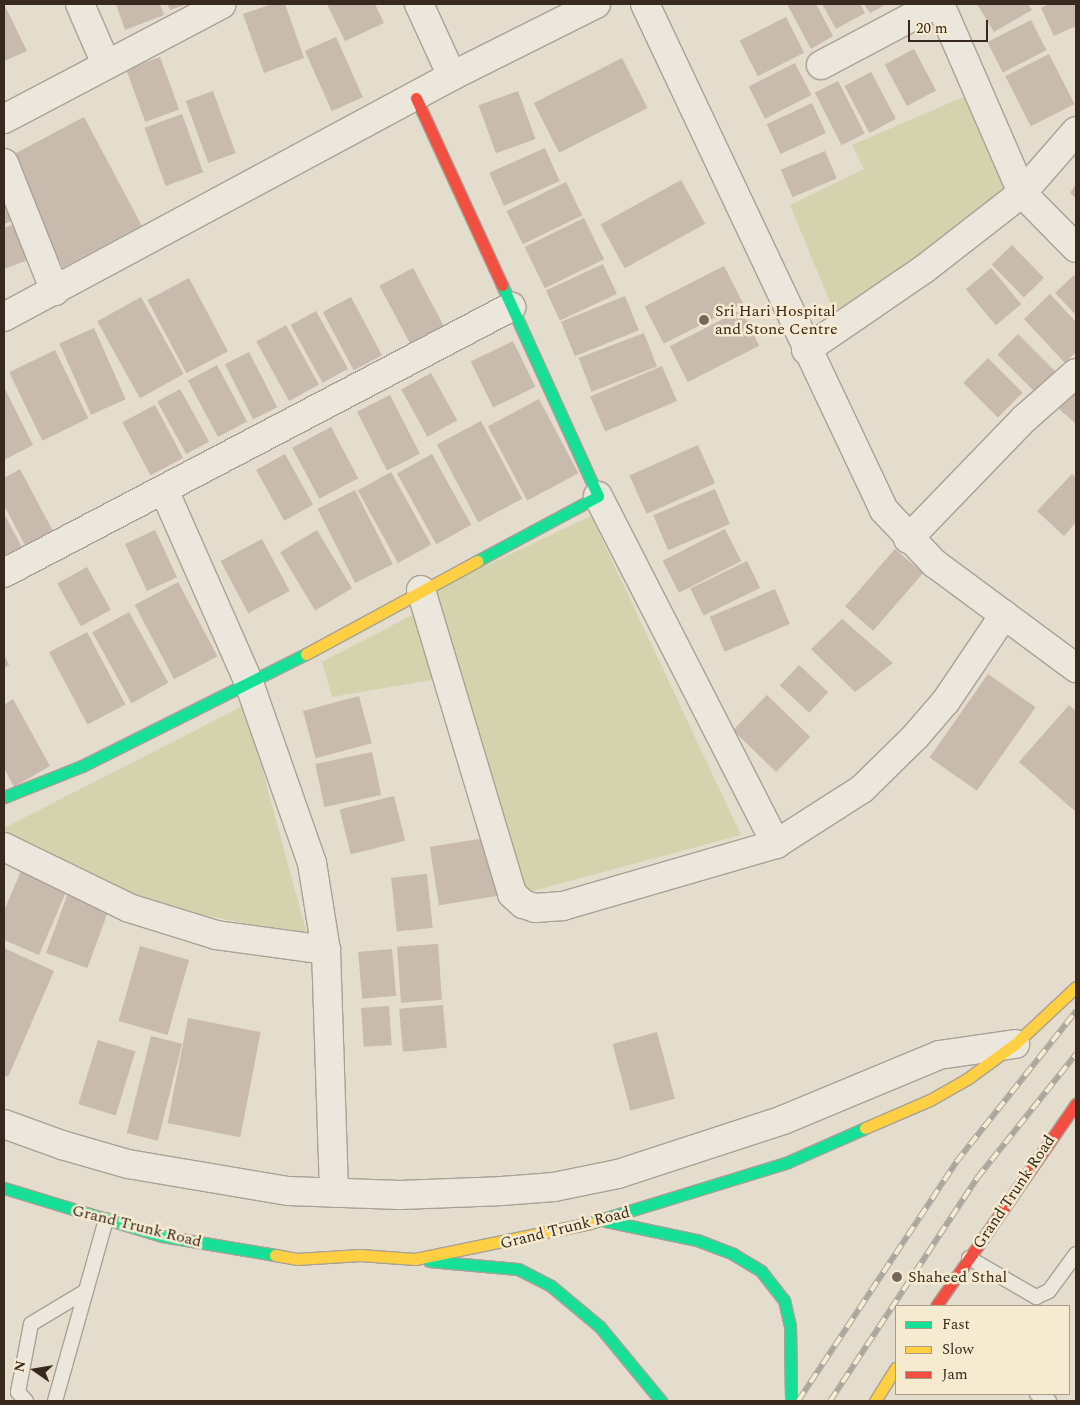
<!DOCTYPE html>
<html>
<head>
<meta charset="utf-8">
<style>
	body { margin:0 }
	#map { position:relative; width:1080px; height:1405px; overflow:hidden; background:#e4dccc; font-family:Spectral,serif }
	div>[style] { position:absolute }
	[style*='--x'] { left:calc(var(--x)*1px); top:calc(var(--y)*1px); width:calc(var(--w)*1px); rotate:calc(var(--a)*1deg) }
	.green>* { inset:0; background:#d4d3ae }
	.building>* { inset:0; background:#c8baac; transform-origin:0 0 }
	.roads { filter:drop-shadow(1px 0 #a9a195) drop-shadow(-1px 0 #a9a195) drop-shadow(0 1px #a9a195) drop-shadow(0 -1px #a9a195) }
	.lane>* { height:14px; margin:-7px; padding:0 7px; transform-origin:7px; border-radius:7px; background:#ece7dd }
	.street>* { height:28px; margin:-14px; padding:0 14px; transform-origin:14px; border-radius:14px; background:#ece7dd }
	.fast>* { height:11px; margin:-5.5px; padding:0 5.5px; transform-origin:5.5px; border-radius:5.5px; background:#16e098 }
	.slow>* { height:11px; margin:-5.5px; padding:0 5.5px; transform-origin:5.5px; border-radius:5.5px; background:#ffcf43 }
	.jam>* { height:11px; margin:-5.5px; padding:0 5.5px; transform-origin:5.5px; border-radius:5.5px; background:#f24e42 }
	.rail>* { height:5.5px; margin-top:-2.75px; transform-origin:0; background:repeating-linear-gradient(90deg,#f6ead0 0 11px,#aba69d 0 22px); box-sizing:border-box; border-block:1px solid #aba69d }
	.dots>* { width:14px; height:14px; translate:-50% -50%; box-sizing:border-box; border:2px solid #f6ead0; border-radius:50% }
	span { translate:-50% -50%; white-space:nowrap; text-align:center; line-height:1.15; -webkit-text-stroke:5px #f6ead0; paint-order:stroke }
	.poi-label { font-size:16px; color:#37291d }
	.left { translate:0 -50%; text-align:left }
	.street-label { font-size:16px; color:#37291d }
	.frame { position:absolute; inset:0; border:5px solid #37291d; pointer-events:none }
	.legend { position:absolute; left:895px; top:1305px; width:175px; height:90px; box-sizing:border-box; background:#f6ead0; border:1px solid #aa9d88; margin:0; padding:6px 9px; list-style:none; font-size:15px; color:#37291d }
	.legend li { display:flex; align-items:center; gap:10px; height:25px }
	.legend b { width:25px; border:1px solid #aa9d88 }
	.north { position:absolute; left:10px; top:1345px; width:50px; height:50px; -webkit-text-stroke:4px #f6ead0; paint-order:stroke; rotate:283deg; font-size:14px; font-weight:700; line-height:20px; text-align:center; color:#37291d }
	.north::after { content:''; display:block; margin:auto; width:18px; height:22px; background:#37291d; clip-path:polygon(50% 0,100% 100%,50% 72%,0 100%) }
	.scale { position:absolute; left:908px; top:20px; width:80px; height:22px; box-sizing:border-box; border:2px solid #37291d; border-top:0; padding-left:6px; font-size:15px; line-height:18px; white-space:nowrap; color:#37291d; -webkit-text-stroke:4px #f6ead0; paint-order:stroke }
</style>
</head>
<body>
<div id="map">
	<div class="green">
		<i style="clip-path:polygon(968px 95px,1015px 193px,837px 319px,790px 205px,864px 169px,852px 145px)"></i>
		<i style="clip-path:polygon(591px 516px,741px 835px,525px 893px,430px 592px)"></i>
		<i style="clip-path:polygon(420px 611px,438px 679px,332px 697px,322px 662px)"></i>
		<i style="clip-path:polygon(245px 705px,307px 935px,146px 904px,4px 832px,4px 828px)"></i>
	</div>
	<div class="building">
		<i style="clip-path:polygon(4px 4px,27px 51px,4px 61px)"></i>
		<i style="clip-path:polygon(116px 4px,160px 4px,164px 15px,125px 30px)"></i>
		<i style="clip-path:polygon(167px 4px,187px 4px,170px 10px)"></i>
		<i style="clip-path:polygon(272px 4px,285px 4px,304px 58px,264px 73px,243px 14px)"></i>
		<i style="clip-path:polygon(327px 4px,375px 4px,384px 23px,345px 41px)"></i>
		<i style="clip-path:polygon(787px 4px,816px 4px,833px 36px,811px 49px)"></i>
		<i style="clip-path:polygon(822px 4px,860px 4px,865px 13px,836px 29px)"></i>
		<i style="clip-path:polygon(864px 4px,887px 4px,870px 13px)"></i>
		<i style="clip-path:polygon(977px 4px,1028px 4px,1032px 10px,994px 32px)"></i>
		<i style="clip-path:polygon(1049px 4px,1076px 4px,1076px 26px,1054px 36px,1041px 8px)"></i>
		<i style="left:786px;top:17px;width:40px;height:52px;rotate:63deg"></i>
		<i style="left:1031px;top:20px;width:34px;height:49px;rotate:63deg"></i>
		<i style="left:336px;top:37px;width:66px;height:34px;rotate:66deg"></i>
		<i style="left:914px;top:49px;width:47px;height:33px;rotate:62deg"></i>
		<i style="left:1049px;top:54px;width:56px;height:49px;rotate:63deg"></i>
		<i style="left:160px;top:57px;width:56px;height:36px;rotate:70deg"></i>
		<i style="left:622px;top:58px;width:56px;height:99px;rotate:63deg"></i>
		<i style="left:795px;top:63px;width:36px;height:52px;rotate:63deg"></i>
		<i style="left:871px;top:72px;width:53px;height:30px;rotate:62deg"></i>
		<i style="left:838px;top:81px;width:59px;height:26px;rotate:63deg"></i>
		<i style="left:213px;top:91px;width:66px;height:29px;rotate:70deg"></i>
		<i style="left:518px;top:91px;width:51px;height:42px;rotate:70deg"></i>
		<i style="left:812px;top:103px;width:33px;height:50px;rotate:65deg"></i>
		<i style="left:182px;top:114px;width:62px;height:40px;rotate:70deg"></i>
		<i style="left:84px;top:117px;width:123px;height:89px;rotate:62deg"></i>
		<i style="left:545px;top:148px;width:36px;height:61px;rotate:66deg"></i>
		<i style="left:825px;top:151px;width:30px;height:48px;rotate:67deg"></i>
		<i style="left:681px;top:180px;width:50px;height:92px;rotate:61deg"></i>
		<i style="left:566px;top:182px;width:37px;height:66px;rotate:64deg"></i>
		<i style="clip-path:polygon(1076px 184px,1076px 198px,1070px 193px)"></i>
		<i style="clip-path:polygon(4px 194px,14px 220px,4px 224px)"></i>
		<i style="left:584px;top:218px;width:46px;height:66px;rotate:64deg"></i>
		<i style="clip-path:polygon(15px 224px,28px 260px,4px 269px,4px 228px)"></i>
		<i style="left:1012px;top:245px;width:46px;height:28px;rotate:46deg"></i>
		<i style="left:603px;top:264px;width:33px;height:63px;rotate:65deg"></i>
		<i style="left:724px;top:266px;width:42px;height:89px;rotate:63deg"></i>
		<i style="left:413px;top:268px;width:67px;height:38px;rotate:62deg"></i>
		<i style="left:991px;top:268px;width:47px;height:33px;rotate:50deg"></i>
		<i style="clip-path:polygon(1074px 275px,1076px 277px,1076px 315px,1055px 293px)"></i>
		<i style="left:189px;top:278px;width:83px;height:47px;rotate:62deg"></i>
		<i style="clip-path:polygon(1050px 294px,1076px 322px,1076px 352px,1065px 363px,1024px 319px)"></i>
		<i style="left:625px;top:296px;width:37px;height:69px;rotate:68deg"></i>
		<i style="left:141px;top:297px;width:88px;height:50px;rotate:61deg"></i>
		<i style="left:351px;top:297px;width:66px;height:32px;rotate:62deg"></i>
		<i style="left:741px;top:310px;width:40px;height:80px;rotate:63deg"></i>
		<i style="left:316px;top:311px;width:66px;height:29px;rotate:61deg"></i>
		<i style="left:286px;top:325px;width:68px;height:34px;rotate:61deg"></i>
		<i style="left:94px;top:328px;width:78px;height:38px;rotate:66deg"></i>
		<i style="left:644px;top:333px;width:36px;height:70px;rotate:69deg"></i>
		<i style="left:1018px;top:334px;width:55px;height:29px;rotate:45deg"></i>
		<i style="left:513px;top:341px;width:51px;height:47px;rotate:64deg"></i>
		<i style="left:55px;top:350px;width:76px;height:51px;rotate:64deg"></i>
		<i style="left:249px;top:352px;width:62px;height:27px;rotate:63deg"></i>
		<i style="left:988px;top:358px;width:49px;height:35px;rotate:45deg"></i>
		<i style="left:217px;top:365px;width:64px;height:33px;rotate:62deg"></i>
		<i style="left:662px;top:366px;width:38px;height:78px;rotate:67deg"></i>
		<i style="left:431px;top:373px;width:54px;height:34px;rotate:61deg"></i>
		<i style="clip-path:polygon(4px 387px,33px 445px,4px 460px)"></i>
		<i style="left:180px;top:389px;width:60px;height:26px;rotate:61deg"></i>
		<i style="clip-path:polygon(1076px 389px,1076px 424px,1059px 409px)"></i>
		<i style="left:390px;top:395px;width:66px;height:37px;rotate:63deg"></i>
		<i style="left:539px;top:399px;width:84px;height:58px;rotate:62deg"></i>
		<i style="left:155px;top:405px;width:60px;height:37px;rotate:62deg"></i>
		<i style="left:481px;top:421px;width:88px;height:50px;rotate:62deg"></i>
		<i style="left:331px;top:427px;width:58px;height:44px;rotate:62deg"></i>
		<i style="left:698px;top:445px;width:42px;height:75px;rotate:66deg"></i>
		<i style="left:285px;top:454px;width:58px;height:33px;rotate:61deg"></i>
		<i style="left:432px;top:454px;width:81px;height:40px;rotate:61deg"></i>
		<i style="clip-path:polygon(20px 469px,55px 535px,27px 549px,4px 505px,4px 478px)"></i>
		<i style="left:391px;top:472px;width:83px;height:38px;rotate:61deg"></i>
		<i style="clip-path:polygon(1072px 474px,1076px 478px,1076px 522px,1064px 536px,1037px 511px)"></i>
		<i style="left:715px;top:489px;width:38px;height:67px;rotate:67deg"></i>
		<i style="left:355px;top:490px;width:83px;height:42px;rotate:63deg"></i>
		<i style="clip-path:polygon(4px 514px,24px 551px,4px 563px)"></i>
		<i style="left:725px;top:529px;width:36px;height:70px;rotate:63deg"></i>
		<i style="left:155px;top:530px;width:52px;height:33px;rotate:65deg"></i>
		<i style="left:317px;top:530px;width:68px;height:43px;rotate:59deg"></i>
		<i style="left:262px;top:539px;width:59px;height:47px;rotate:62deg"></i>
		<i style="left:895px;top:549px;width:37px;height:76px;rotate:41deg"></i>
		<i style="left:747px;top:561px;width:30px;height:63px;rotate:64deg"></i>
		<i style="left:87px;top:567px;width:49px;height:34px;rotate:61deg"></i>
		<i style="left:178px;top:582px;width:84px;height:49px;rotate:62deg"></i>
		<i style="left:775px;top:589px;width:38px;height:71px;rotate:67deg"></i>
		<i style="left:129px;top:612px;width:81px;height:42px;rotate:61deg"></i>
		<i style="clip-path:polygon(842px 619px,893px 663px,855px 692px,811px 649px)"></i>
		<i style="left:87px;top:632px;width:82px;height:43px;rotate:62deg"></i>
		<i style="clip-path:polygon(4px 654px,9px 665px,4px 668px)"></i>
		<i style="left:799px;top:665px;width:40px;height:28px;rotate:43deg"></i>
		<i style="left:988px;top:674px;width:58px;height:102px;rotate:35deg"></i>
		<i style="left:767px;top:695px;width:60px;height:49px;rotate:44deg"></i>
		<i style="left:359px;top:696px;width:49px;height:58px;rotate:75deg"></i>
		<i style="clip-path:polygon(13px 699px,50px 766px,14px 787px,4px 768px,4px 705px)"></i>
		<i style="clip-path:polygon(1069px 705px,1076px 711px,1076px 812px,1019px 762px)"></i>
		<i style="left:372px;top:752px;width:44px;height:58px;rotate:78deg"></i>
		<i style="left:394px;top:796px;width:46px;height:56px;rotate:76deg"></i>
		<i style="left:492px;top:837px;width:59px;height:63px;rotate:81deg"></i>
		<i style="clip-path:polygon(23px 866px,69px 885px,39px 955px,4px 940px,4px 911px)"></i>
		<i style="left:427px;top:874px;width:54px;height:36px;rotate:84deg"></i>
		<i style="left:69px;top:890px;width:44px;height:67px;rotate:20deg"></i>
		<i style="left:438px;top:944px;width:56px;height:41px;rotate:86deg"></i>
		<i style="left:140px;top:946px;width:51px;height:78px;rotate:16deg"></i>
		<i style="clip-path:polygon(4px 948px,54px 971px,8px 1077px,4px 1075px)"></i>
		<i style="left:392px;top:949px;width:47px;height:34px;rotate:85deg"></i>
		<i style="left:443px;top:1005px;width:43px;height:44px;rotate:85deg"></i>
		<i style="left:389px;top:1006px;width:39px;height:28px;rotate:86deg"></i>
		<i style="left:188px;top:1018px;width:74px;height:107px;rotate:11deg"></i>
		<i style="left:657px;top:1032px;width:69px;height:46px;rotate:75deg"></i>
		<i style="left:151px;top:1036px;width:32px;height:100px;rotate:14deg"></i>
		<i style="left:98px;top:1040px;width:39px;height:67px;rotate:17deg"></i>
	</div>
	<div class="roads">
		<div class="lane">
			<i style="--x:969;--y:1258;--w:78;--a:30.2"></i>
			<i style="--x:1036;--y:1297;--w:14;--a:-25"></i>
			<i style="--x:1049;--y:1291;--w:46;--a:-53.9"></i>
			<i style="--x:1037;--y:1394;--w:14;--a:30"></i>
			<i style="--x:26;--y:1401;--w:12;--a:-132"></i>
			<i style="--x:18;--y:1392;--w:69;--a:-79.2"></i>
			<i style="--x:31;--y:1324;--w:64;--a:-31"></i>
			<i style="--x:55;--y:1401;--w:188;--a:-74.3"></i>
		</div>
		<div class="street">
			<i style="--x:80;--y:4;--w:65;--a:66.6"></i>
			<i style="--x:419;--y:4;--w:79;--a:65.4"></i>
			<i style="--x:645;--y:4;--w:560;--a:64.72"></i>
			<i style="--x:884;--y:510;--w:73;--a:46.7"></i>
			<i style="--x:934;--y:563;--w:177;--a:36.5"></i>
			<i style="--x:940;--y:4;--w:206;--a:66.5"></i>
			<i style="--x:1022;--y:193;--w:77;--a:45.5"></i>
			<i style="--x:821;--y:65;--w:130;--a:-27.9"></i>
			<i style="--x:4;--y:119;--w:246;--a:-27.8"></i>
			<i style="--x:4;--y:163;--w:138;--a:68.3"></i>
			<i style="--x:4;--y:317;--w:509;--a:-28.28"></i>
			<i style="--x:452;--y:76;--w:161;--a:-26.6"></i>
			<i style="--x:806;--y:350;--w:142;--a:-34.4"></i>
			<i style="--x:923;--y:270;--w:125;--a:-37.9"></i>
			<i style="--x:1022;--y:193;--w:82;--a:-48.9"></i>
			<i style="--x:164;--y:490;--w:211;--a:66.2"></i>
			<i style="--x:249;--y:683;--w:191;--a:70.7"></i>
			<i style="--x:312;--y:863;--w:88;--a:80.9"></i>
			<i style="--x:326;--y:950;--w:243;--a:88.1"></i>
			<i style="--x:598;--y:496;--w:391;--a:62.9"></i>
			<i style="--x:908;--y:539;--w:167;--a:-46"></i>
			<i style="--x:1024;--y:419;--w:69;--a:-41.5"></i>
			<i style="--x:4;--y:573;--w:573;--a:-27.68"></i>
			<i style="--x:421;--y:590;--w:317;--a:73.3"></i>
			<i style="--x:512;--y:894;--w:15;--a:42"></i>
			<i style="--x:523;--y:904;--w:13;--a:18"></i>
			<i style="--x:535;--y:908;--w:28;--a:-4"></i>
			<i style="--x:563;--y:906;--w:222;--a:-16.2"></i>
			<i style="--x:776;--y:844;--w:102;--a:-32.6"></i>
			<i style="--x:862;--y:789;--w:74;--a:-44.5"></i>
			<i style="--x:915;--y:737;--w:48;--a:-49.3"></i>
			<i style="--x:946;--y:701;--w:104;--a:-56"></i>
			<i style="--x:4;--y:847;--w:139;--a:26"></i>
			<i style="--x:129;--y:908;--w:91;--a:17.2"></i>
			<i style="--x:216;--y:935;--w:111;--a:7.8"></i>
			<i style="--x:4;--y:1124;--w:62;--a:19.9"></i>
			<i style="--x:62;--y:1145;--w:69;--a:16.1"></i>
			<i style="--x:128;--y:1164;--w:162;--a:9.6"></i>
			<i style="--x:288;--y:1191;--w:112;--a:2"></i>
			<i style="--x:400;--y:1195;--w:102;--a:-2.2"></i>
			<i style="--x:502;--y:1191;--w:52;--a:-4.4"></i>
			<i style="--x:554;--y:1187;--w:65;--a:-11.5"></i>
			<i style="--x:618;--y:1174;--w:174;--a:-18.1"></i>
			<i style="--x:783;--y:1120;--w:169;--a:-22.6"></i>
			<i style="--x:939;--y:1055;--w:77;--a:-8.2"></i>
		</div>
		<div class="fast">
			<i style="--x:477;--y:561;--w:137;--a:-28.2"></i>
			<i style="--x:598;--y:496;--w:232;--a:-114.5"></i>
			<i style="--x:4;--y:797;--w:84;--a:-21.7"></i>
			<i style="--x:82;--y:766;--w:250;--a:-26.6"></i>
			<i style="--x:4;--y:1188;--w:165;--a:16.9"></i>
			<i style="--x:162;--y:1236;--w:115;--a:9.5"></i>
			<i style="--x:606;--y:1221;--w:93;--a:11.8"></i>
			<i style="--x:697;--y:1240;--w:39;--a:21"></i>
			<i style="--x:733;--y:1254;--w:33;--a:31"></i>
			<i style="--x:761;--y:1271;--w:37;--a:52"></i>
			<i style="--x:784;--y:1300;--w:27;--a:77"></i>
			<i style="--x:790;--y:1326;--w:75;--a:89.2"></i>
			<i style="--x:590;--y:1223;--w:207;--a:-17.1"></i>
			<i style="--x:788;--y:1162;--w:84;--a:-23.8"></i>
			<i style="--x:429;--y:1261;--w:89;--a:5.1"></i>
			<i style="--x:518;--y:1269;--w:37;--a:27"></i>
			<i style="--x:551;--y:1286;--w:64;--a:39.9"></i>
			<i style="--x:600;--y:1327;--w:96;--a:50.5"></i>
		</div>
		<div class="slow">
			<i style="--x:306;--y:654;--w:195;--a:-28.5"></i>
			<i style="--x:865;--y:1128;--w:71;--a:-23.3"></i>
			<i style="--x:930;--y:1100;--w:43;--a:-29.6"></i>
			<i style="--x:967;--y:1079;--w:59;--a:-36.1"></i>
			<i style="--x:1015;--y:1044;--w:83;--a:-43.1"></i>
			<i style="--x:275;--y:1255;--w:22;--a:10"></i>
			<i style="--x:297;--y:1259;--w:63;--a:-3.6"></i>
			<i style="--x:360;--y:1255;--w:55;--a:4.2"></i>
			<i style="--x:415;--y:1259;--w:179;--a:-11.6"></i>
			<i style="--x:875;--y:1401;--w:39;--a:-58"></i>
		</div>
		<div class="jam">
			<i style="--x:416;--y:98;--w:206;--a:65.3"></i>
			<i style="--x:936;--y:1306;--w:246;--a:-55.3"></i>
		</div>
	</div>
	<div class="rail">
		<i style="--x:798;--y:1401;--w:287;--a:-56.5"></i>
		<i style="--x:956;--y:1162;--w:193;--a:-51.5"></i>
		<i style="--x:830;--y:1401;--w:267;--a:-56.6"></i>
		<i style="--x:977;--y:1178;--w:159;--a:-51.4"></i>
	</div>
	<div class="dots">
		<i style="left:704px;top:320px;background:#74685a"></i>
		<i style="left:897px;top:1277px;background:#74685a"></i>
	</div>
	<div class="poi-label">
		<span class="left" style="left:715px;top:320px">Sri Hari Hospital<br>and Stone Centre</span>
		<span class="left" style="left:908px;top:1277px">Shaheed Sthal</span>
	</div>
	<div class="street-label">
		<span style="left:1014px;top:1192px;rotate:-56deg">Grand Trunk Road</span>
		<span style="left:137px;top:1226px;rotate:14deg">Grand Trunk Road</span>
		<span style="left:565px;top:1228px;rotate:-14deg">Grand Trunk Road</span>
	</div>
	<div class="frame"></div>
	<ul class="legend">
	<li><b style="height:6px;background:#16e098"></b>Fast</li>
	<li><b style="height:6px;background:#ffcf43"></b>Slow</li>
	<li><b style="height:6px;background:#f24e42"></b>Jam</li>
	</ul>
	<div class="north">N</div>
	<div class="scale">20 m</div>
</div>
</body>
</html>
